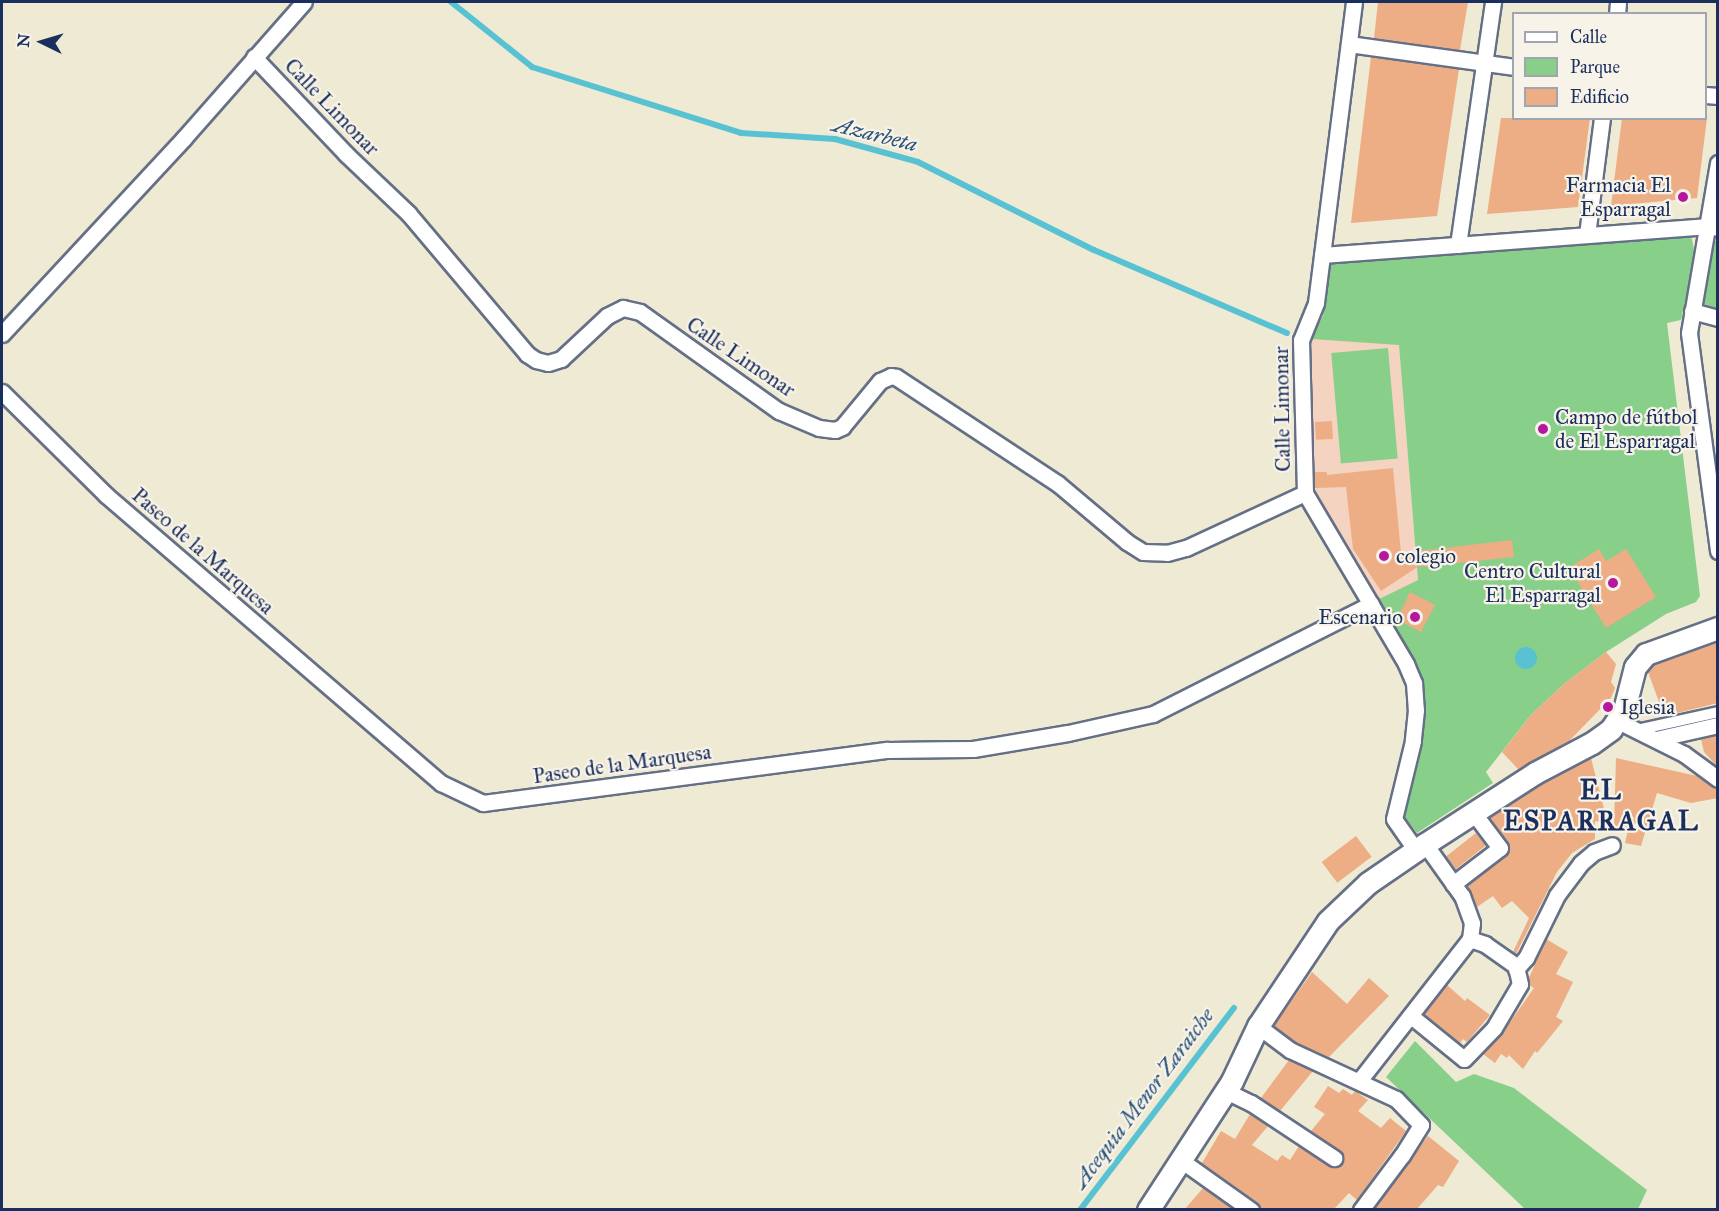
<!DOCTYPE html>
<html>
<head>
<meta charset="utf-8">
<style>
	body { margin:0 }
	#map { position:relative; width:1719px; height:1211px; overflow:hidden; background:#efead3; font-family:"IM FELL Great Primer",serif }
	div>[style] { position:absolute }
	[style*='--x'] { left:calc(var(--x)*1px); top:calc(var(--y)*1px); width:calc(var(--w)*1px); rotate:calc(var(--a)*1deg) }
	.built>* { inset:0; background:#f5d3c1 }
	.green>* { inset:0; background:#88cf8a; transform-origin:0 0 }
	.water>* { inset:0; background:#58c2d3 }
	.round { border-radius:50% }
	.stream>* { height:6px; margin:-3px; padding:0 3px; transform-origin:3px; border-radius:3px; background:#58c2d3 }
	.building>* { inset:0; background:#edad85; transform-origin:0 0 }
	.roads { filter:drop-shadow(2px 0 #657087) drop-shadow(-2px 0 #657087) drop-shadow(0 2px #657087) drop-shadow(0 -2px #657087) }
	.pedestrian>* { height:10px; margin:-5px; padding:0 5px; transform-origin:5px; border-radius:5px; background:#fff }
	.minor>* { height:15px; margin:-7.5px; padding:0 7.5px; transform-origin:7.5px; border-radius:7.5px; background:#fff }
	.secondary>* { height:21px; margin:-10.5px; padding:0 10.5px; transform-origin:10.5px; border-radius:10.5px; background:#fff }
	.dots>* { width:16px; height:16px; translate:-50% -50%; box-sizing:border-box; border:3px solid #f7f3e8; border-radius:50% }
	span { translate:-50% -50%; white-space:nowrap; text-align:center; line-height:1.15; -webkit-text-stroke:4.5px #f7f3e8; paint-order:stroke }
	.street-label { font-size:21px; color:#1b2f5e }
	.poi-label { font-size:21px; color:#1b2f5e }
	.right { translate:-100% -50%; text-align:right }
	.left { translate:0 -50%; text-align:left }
	.water-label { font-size:22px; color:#2a547b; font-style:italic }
	.district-label { font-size:27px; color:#1b2f5e; font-weight:700; letter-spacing:1.5px }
	.frame { position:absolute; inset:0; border:3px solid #1b2f5e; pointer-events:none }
	.legend { position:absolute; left:1512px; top:12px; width:195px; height:108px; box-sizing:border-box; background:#f7f3e8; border:2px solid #9fa5b1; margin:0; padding:8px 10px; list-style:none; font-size:18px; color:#1b2f5e }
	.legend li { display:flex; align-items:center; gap:12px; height:30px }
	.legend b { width:30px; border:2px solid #9fa5b1 }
	.north { position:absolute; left:12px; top:12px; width:60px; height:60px; -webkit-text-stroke:4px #f7f3e8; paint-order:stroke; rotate:275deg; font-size:16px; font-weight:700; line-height:24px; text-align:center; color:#1b2f5e }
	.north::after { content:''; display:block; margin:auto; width:21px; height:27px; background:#1b2f5e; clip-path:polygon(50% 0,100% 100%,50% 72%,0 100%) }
</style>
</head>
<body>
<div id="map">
	<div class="built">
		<i style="clip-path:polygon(1307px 339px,1399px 344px,1418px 580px,1377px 600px,1316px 500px)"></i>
	</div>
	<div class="green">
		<i style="clip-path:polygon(1681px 233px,1692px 239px,1695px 256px,1681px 320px,1667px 323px,1700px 596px,1696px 602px,1666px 614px,1606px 652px,1565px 683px,1531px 715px,1486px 772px,1493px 783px,1417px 833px,1404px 816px,1423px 732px,1423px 690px,1412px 658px,1377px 600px,1418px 580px,1399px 345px,1311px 339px,1323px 316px,1329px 264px)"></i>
		<i style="clip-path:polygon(1715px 241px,1718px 241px,1717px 308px,1704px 304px)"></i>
		<i style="left:1388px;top:348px;width:111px;height:57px;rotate:85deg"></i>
		<i style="clip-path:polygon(1415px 1041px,1456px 1082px,1474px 1074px,1514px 1088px,1647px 1190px,1638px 1209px,1525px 1209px,1386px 1077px)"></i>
	</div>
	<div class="water">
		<i class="round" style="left:1515px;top:647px;width:22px;height:22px"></i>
	</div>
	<div class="stream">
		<i style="--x:451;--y:2;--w:104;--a:38.7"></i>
		<i style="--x:532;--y:67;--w:219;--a:17.5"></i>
		<i style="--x:741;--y:133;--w:94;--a:3.7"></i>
		<i style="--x:835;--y:139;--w:86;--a:15.5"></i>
		<i style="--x:918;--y:162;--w:197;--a:26.6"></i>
		<i style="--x:1094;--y:250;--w:210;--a:23.3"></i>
		<i style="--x:1080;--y:1210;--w:254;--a:-52.7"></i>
	</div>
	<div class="building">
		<i style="clip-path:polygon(1378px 2px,1468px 2px,1460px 50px,1374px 38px)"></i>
		<i style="clip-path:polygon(1371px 57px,1459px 69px,1437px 216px,1351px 223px)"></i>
		<i style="clip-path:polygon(1501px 118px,1590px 118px,1578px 207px,1487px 214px)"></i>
		<i style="clip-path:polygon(1622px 118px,1707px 118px,1697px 198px,1611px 206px)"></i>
		<i style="left:1332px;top:421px;width:18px;height:17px;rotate:87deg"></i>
		<i style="clip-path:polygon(1393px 468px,1401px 553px,1512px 540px,1514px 557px,1421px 567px,1422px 564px,1381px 591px,1353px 549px,1346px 487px,1315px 488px,1314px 472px,1327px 472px,1327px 475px)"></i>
		<i style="clip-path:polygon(1599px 549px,1606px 561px,1626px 549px,1656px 597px,1606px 628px,1569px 568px)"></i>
		<i style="clip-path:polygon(1410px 592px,1435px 605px,1421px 632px,1404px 623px,1401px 611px)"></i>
		<i style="clip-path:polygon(1718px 642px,1718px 703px,1677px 713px,1675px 705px,1662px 710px,1648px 672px,1654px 665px)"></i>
		<i style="clip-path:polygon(1606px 652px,1616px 664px,1611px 682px,1615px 688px,1611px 698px,1569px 741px,1518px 769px,1502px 752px,1531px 715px,1565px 683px)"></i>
		<i style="clip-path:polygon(1718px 735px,1718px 767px,1704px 752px,1701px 739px)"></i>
		<i style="clip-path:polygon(1591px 758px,1608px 824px,1595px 821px,1595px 839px,1572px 853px,1557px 872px,1516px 954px,1513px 952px,1529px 918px,1512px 901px,1502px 908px,1493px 896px,1477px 907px,1467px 886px,1509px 851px,1508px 842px,1489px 818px,1541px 784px)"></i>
		<i style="clip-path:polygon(1616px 758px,1697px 776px,1718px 789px,1718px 798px,1691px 803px,1657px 793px,1641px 846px,1625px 843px,1628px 830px,1614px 826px)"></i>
		<i style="left:1476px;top:833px;width:16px;height:38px;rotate:52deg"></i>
		<i style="left:1356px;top:836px;width:26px;height:43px;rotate:53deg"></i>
		<i style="clip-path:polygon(1546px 939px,1568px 952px,1556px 974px,1573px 982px,1556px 1017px,1563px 1021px,1537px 1053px,1535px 1051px,1523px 1069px,1509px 1055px,1507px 1058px,1501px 1054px,1495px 1063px,1483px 1054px,1501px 1035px,1534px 988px,1529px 985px,1529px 978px)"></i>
		<i style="clip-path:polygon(1312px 972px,1347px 1004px,1369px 978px,1389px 996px,1329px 1057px,1295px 1042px,1274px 1026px)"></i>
		<i style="clip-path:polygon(1447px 985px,1465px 1001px,1467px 998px,1490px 1015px,1467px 1042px,1463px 1039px,1460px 1043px,1424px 1014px)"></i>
		<i style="clip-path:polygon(1289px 1060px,1313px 1071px,1280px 1111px,1261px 1098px)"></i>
		<i style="clip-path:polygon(1328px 1086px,1339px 1093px,1343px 1089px,1352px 1095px,1355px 1091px,1368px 1100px,1358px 1111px,1381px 1128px,1390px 1118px,1406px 1131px,1357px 1200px,1349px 1193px,1334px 1209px,1261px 1209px,1257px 1202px,1202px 1163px,1221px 1131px,1235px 1139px,1250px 1114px,1268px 1126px,1252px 1145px,1277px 1161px,1282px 1155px,1290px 1160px,1299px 1146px,1329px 1166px,1339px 1166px,1344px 1159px,1342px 1153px,1311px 1131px,1325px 1114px,1314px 1107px)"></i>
		<i style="clip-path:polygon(1428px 1136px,1459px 1161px,1443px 1187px,1438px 1185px,1417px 1209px,1374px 1209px)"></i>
		<i style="clip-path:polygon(1203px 1188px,1233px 1209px,1185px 1209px)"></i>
	</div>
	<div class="roads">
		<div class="pedestrian">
			<i style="--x:1637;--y:730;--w:83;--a:-12.5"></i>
		</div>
		<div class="minor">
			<i style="--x:1354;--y:2;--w:303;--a:97.2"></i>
			<i style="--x:1316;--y:303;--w:40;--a:112"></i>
			<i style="--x:1301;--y:340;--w:153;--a:88.5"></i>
			<i style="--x:1305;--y:493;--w:199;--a:59.4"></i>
			<i style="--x:1406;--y:664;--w:21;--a:67"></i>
			<i style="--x:1414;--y:683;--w:27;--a:86"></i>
			<i style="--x:1416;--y:710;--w:31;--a:96"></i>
			<i style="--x:1413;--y:741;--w:80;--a:103.7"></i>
			<i style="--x:1394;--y:819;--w:38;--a:55"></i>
			<i style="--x:1617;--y:14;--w:12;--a:-85"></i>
			<i style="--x:1349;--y:44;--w:167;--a:7.9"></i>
			<i style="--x:254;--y:57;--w:134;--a:46.5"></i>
			<i style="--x:346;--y:154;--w:86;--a:43.6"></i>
			<i style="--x:408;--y:213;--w:185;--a:49.8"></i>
			<i style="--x:527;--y:354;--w:11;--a:34"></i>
			<i style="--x:536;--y:360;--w:12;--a:14"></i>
			<i style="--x:548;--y:363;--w:14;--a:-17"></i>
			<i style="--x:561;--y:359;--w:63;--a:-43.1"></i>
			<i style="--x:607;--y:316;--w:18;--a:-27"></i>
			<i style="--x:623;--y:308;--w:17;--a:13"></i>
			<i style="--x:640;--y:312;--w:171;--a:35.5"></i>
			<i style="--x:779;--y:411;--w:43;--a:23"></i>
			<i style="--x:819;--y:428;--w:16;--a:7"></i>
			<i style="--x:835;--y:430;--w:8;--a:-23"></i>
			<i style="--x:842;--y:427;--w:60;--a:-50.4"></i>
			<i style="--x:880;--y:381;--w:12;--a:-24"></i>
			<i style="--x:891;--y:376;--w:5;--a:11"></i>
			<i style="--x:896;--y:377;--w:193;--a:33.4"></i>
			<i style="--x:1057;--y:483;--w:92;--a:40.1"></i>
			<i style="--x:1127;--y:542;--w:19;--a:32"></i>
			<i style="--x:1143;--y:552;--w:24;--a:2"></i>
			<i style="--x:1167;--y:553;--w:20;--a:-15"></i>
			<i style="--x:1186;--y:548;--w:131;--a:-24.8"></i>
			<i style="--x:1706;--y:95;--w:12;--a:5"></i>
			<i style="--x:1718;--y:163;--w:172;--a:99.7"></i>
			<i style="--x:1689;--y:333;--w:220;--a:82.4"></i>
			<i style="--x:1587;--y:235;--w:118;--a:-82.7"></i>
			<i style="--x:1458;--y:245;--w:246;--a:-81.8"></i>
			<i style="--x:1322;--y:255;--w:388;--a:-4.3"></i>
			<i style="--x:1709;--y:226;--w:9;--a:13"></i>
			<i style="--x:1692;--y:311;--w:27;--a:15"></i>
			<i style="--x:2;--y:334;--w:267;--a:-47.1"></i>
			<i style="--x:184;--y:138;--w:181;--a:-48.6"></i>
			<i style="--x:2;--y:392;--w:146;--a:44.7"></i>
			<i style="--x:106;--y:495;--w:442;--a:40.7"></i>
			<i style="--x:441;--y:783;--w:47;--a:25.5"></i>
			<i style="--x:483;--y:803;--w:408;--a:-7.5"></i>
			<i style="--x:888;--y:750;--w:85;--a:-0.7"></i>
			<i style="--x:973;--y:749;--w:96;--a:-9.6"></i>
			<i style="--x:1068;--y:733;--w:87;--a:-12.6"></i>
			<i style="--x:1153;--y:714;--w:244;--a:-26.8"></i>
			<i style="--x:1618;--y:721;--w:74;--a:26.6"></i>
			<i style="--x:1684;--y:754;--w:42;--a:36.3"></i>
			<i style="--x:1656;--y:739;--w:64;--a:-12.7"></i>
			<i style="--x:1453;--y:884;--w:59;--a:-37.5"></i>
			<i style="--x:1500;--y:848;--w:45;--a:-126.9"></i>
			<i style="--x:1516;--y:969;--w:15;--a:-48"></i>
			<i style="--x:1526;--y:958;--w:70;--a:-63.8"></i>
			<i style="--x:1557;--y:895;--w:40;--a:-53"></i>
			<i style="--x:1581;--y:863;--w:17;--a:-40"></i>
			<i style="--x:1594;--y:852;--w:19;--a:-21"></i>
			<i style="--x:1411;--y:1016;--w:68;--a:39.1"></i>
			<i style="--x:1464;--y:1059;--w:43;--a:-45.9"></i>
			<i style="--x:1494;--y:1028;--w:51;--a:-59.4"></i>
			<i style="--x:1520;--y:984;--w:18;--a:-103"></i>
			<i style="--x:1516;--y:966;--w:38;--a:-145"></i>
			<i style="--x:1485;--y:944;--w:16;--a:-162"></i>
			<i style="--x:1258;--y:1026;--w:40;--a:37"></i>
			<i style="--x:1290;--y:1050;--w:117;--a:24.8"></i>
			<i style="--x:1396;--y:1099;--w:36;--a:46"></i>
			<i style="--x:1421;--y:1125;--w:36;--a:122"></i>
			<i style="--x:1402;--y:1155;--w:69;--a:126.7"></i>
			<i style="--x:1359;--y:1081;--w:180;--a:-52"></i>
			<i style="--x:1470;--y:939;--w:16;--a:-83"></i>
			<i style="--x:1472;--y:923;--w:29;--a:-110"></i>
			<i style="--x:1462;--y:896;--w:64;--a:-125.4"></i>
			<i style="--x:1226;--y:1091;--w:28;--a:26"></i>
			<i style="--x:1251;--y:1103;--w:100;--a:33.5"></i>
			<i style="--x:1182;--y:1161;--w:85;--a:35.4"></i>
		</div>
		<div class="secondary">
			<i style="--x:1148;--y:1210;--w:154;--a:-56.9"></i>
			<i style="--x:1232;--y:1081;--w:61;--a:-64.7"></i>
			<i style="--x:1258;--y:1026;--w:126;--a:-56.3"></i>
			<i style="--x:1328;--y:921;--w:55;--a:-43.5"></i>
			<i style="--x:1368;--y:883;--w:69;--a:-34.4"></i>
			<i style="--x:1425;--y:844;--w:131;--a:-32.8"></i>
			<i style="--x:1535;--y:773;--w:64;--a:-27.8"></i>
			<i style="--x:1592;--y:743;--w:24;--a:-36"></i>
			<i style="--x:1611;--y:729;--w:23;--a:-56"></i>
			<i style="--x:1624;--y:710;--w:44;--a:-75.7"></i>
			<i style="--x:1635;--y:667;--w:17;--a:-50"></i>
			<i style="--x:1646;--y:654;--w:77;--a:-19.9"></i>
		</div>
	</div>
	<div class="dots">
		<i style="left:1683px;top:197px;background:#b5179e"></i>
		<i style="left:1543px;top:429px;background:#b5179e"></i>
		<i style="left:1384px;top:556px;background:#b5179e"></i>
		<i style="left:1613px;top:583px;background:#b5179e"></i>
		<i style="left:1415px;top:617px;background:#b5179e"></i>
		<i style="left:1608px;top:707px;background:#b5179e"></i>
	</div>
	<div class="street-label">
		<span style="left:332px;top:107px;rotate:46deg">Calle Limonar</span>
		<span style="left:741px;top:357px;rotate:34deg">Calle Limonar</span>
		<span style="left:1282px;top:409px;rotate:-91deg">Calle Limonar</span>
		<span style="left:203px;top:551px;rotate:41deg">Paseo de la Marquesa</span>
		<span style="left:622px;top:764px;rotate:-8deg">Paseo de la Marquesa</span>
	</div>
	<div class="poi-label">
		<span class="right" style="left:1671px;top:197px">Farmacia El<br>Esparragal</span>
		<span class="left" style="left:1555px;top:429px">Campo de fútbol<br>de El Esparragal</span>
		<span class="left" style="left:1396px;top:556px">colegio</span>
		<span class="right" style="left:1601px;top:583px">Centro Cultural<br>El Esparragal</span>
		<span class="right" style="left:1403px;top:617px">Escenario</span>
		<span class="left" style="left:1620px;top:707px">Iglesia</span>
	</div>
	<div class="water-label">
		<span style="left:875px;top:134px;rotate:14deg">Azarbeta</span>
		<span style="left:1143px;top:1098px;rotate:-53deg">Acequia Menor Zaraiche</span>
	</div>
	<div class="district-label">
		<span style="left:1601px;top:805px">EL<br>ESPARRAGAL</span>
	</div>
	<div class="frame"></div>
	<ul class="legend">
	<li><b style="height:8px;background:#fff"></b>Calle</li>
	<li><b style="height:16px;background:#88cf8a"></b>Parque</li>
	<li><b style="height:16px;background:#edad85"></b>Edificio</li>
	</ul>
	<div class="north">N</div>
</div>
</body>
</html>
